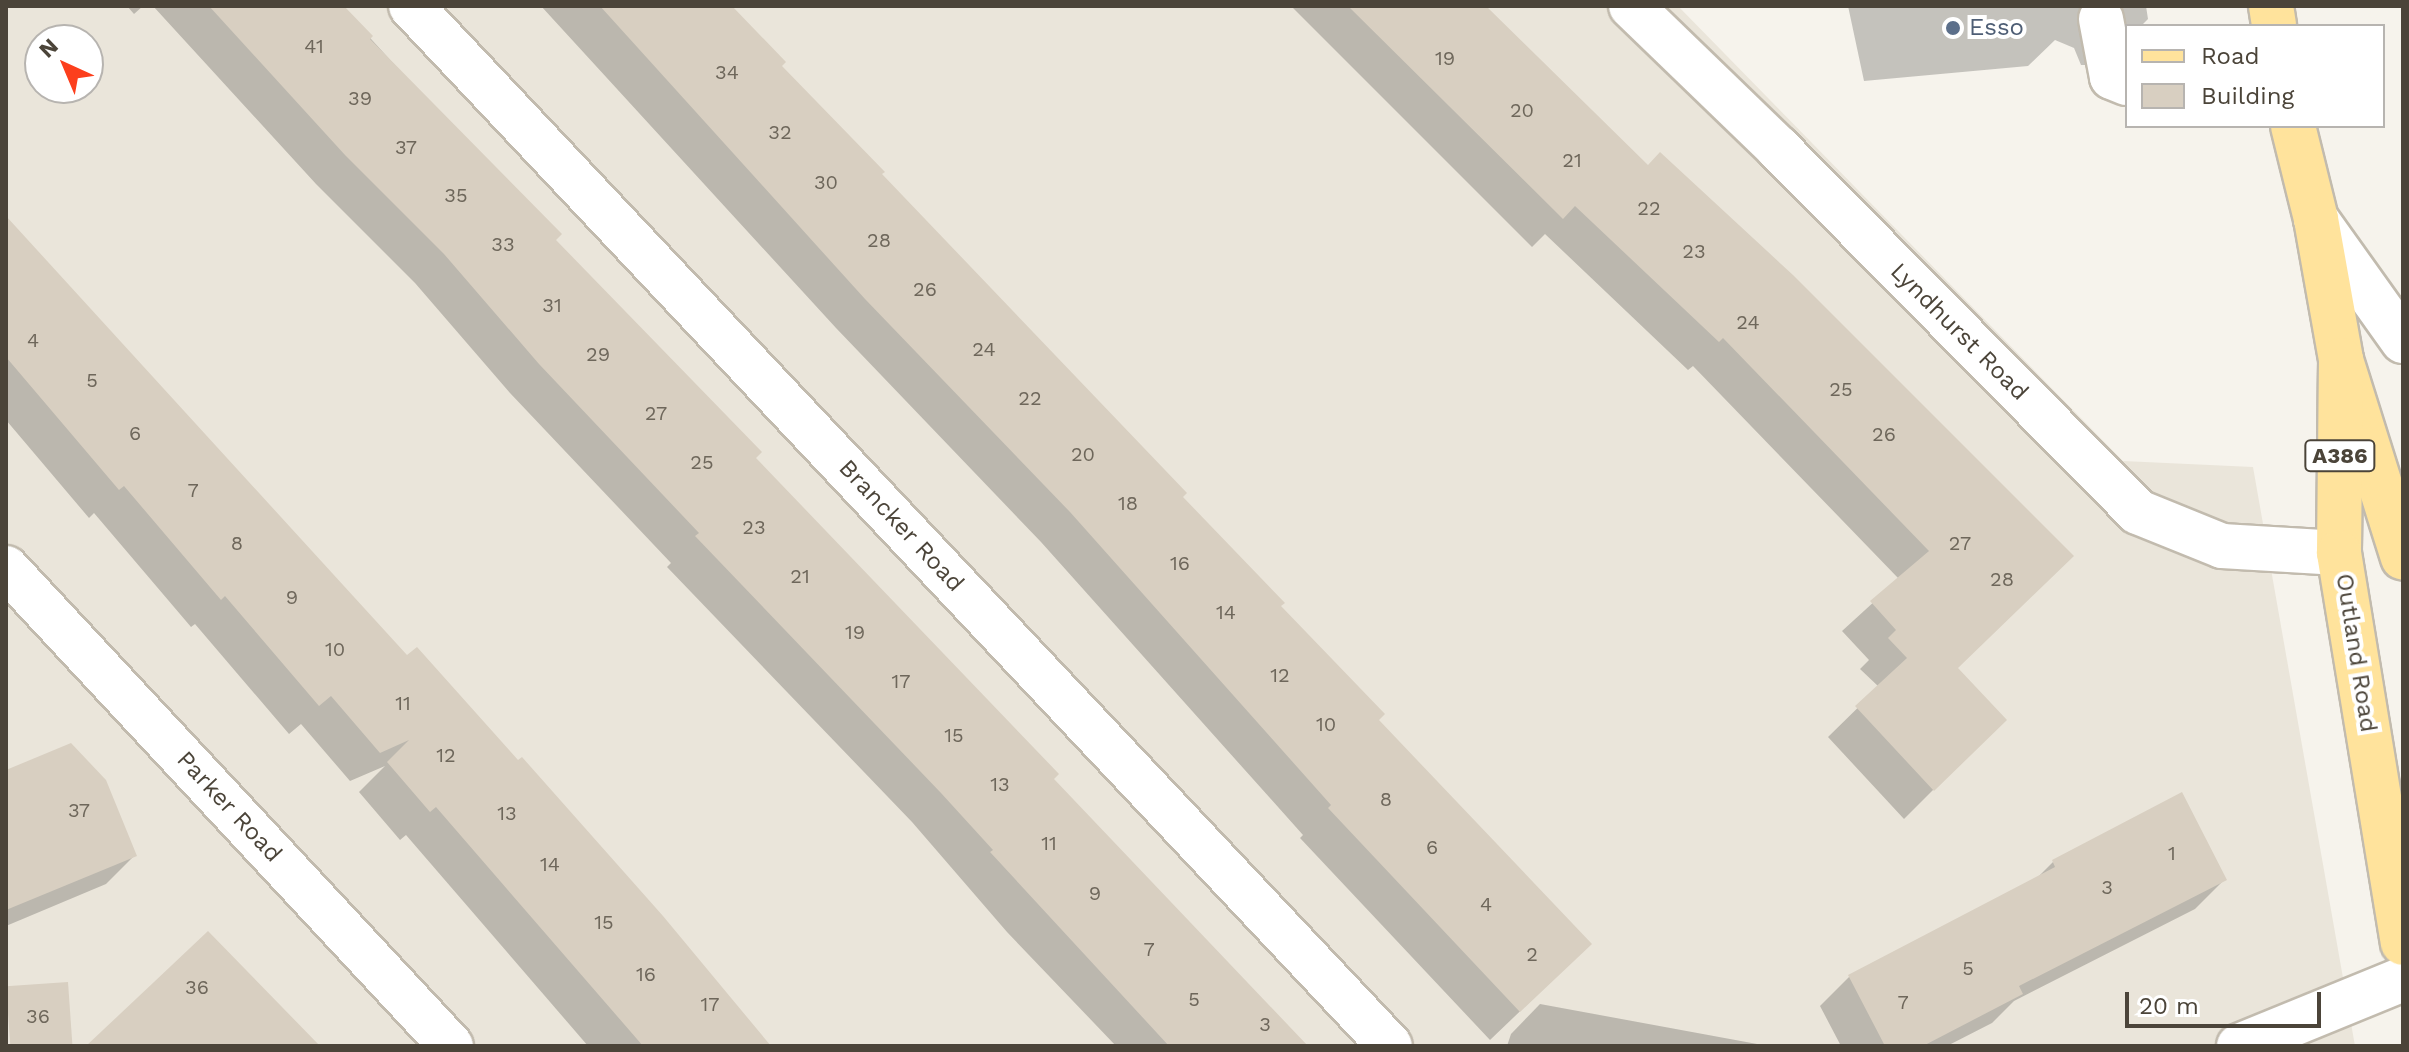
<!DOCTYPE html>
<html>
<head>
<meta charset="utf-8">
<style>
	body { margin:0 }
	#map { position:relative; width:2409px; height:1052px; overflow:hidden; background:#f6f3ec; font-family:"Work Sans",sans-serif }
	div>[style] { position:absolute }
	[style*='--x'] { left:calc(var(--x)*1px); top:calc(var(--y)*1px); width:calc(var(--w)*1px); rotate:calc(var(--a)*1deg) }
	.residential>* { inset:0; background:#eae5da }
	.shadow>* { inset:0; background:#0003 }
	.building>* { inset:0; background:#d8cfc1; transform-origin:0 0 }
	.roads { filter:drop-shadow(2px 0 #c2bbae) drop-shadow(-2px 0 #c2bbae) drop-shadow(0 2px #c2bbae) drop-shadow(0 -2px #c2bbae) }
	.minor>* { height:44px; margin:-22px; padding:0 22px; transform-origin:22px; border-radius:22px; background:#fff }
	.major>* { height:44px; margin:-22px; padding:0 22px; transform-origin:22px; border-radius:22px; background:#ffe39c }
	.dots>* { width:22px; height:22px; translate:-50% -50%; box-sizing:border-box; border:4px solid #fff; border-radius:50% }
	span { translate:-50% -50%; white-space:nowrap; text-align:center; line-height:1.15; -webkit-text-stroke:8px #fff; paint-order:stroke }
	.number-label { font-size:20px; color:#6e675b }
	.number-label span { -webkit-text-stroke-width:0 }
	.shield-label span { padding:2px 6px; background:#fff; border:2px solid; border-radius:6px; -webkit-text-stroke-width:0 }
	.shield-label { font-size:22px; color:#4b4439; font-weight:700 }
	.service-label { font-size:24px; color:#4e5e75 }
	.left { translate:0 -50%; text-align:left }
	.street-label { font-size:24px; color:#4b4439 }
	.frame { position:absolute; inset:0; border:8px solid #4b4439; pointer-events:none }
	.legend { position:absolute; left:2125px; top:24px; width:260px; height:104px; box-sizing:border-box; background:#fff; border:2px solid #b7b4b0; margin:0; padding:10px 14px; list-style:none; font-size:24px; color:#4b4439 }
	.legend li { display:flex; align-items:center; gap:16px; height:40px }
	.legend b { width:40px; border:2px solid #b7b4b0 }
	.north { position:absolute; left:24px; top:24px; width:80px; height:80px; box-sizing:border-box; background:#fff; border:2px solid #b7b4b0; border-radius:50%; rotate:316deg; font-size:22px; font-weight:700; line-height:32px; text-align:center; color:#4b4439 }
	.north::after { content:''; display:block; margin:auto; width:28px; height:36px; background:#fc3f1d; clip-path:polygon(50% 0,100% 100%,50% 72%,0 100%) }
	.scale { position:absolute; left:2125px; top:992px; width:196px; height:36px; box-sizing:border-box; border:4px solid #4b4439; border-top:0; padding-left:10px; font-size:24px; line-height:28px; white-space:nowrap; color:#4b4439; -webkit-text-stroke:6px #fff; paint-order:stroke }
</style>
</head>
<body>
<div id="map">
	<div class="residential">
		<i style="clip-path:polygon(evenodd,6px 6px,1678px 6px,2123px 461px,2253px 467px,2355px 1046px,6px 1046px,6px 6px,40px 40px,88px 40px,88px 88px,40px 88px,40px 40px)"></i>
	</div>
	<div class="shadow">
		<i style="clip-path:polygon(127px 6px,143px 6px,134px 14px)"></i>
		<i style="clip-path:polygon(153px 6px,341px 6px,753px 458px,1051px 779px,1306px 1046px,1116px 1046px,1007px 932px,912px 822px,667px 567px,671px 563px,510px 393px,415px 283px,316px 184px)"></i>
		<i style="clip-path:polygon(541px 6px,730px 6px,779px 66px,1180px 497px,1377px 720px,1560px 973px,1490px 1040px,1300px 838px,1303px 835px,1041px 542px,836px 328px)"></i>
		<i style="clip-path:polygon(1291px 6px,1484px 6px,1647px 168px,2072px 556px,1955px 669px,2004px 719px,1904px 819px,1828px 737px,1879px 687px,1860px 669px,1869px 660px,1842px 631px,1899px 579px,1693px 366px,1688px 370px,1545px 234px,1532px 247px)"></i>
		<i style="clip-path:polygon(1848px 6px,2146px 6px,2148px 19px,2141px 26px,2127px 26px,2127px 40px,2102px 65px,2081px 65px,2074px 48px,2055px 40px,2028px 66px,1864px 81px)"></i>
		<i style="clip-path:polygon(6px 219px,407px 658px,770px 1046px,588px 1046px,406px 835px,400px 840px,359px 792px,385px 766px,350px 781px,301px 724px,289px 734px,195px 624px,191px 627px,94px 513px,89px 518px,6px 420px)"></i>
		<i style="clip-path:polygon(6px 772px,135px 855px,106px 884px,6px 926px)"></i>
		<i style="clip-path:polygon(2053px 862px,2225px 879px,2195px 909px,2014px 1001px,1992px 1023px,1947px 1046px,1841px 1046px,1820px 1006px,1849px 977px,2036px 879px)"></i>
		<i style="clip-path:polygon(1540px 1004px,1768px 1046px,1507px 1046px,1511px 1034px)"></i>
	</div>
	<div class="building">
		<i style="clip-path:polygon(209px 6px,344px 6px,373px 36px,370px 39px,562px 234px,556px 240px,762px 452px,756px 458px,1059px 774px,1054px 779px,1308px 1046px,1169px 1046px,990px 852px,993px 850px,941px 793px,695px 536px,699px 533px,539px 364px,444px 254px,345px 155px)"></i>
		<i style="clip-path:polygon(600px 6px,732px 6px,786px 62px,782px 66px,885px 172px,882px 174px,1187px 493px,1183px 497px,1285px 603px,1281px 606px,1385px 714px,1379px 720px,1592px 944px,1520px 1012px,1328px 808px,1331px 805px,1070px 512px,865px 299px)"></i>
		<i style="clip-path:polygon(1348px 6px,1486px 6px,1648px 165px,1660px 152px,1793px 275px,2074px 556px,1958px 668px,2007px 720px,1934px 791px,1855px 706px,1907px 658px,1888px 638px,1896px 630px,1870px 601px,1929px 551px,1723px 338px,1719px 342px,1575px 206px,1563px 219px)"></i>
		<i style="clip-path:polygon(6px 216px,407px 655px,417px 647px,518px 760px,522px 757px,663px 916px,771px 1046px,643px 1046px,436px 807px,430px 812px,387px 762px,409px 740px,380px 753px,331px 696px,319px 706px,225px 596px,221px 600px,124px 486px,119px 490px,6px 357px)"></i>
		<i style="clip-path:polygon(71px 743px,106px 780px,137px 856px,6px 910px,6px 770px)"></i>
		<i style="clip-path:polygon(2182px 792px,2227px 880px,2019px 986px,2023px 994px,1923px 1046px,1885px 1046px,1848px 975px,2055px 867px,2052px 860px)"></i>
		<i style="clip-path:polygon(208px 931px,320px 1046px,86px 1046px,154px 982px)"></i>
		<i style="left:68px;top:982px;width:64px;height:62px;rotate:86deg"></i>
	</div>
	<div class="roads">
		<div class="minor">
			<i style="--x:411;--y:6;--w:1428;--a:46.73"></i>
			<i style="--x:1631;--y:6;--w:204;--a:44"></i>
			<i style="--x:1778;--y:148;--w:512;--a:45.32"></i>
			<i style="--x:2138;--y:512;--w:91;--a:22"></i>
			<i style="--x:2222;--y:546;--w:117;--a:3.4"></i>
			<i style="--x:2101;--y:19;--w:59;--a:79.3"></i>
			<i style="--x:2112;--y:77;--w:16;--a:22"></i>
			<i style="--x:2316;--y:219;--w:150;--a:54.5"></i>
			<i style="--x:6;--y:568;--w:653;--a:47.05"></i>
			<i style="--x:2239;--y:1046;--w:177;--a:-22.2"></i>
		</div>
		<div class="major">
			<i style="--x:2271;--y:6;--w:20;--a:81"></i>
			<i style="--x:2293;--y:126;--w:96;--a:76.1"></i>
			<i style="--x:2316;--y:219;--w:143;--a:79.9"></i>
			<i style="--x:2341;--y:360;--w:207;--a:72.6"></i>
			<i style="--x:2341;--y:360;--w:193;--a:90.6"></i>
			<i style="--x:2339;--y:553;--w:395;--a:80.7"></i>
		</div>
	</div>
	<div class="dots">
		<i style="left:1953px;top:28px;background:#5c6f8a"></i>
	</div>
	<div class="number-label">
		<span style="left:314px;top:46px">41</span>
		<span style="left:1445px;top:58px">19</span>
		<span style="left:727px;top:72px">34</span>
		<span style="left:360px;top:98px">39</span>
		<span style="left:1522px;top:110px">20</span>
		<span style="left:780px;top:132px">32</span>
		<span style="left:406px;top:147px">37</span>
		<span style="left:1572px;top:160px">21</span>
		<span style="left:826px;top:182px">30</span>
		<span style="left:456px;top:195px">35</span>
		<span style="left:1649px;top:208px">22</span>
		<span style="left:879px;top:240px">28</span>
		<span style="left:503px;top:244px">33</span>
		<span style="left:1694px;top:251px">23</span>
		<span style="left:925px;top:289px">26</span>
		<span style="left:552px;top:305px">31</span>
		<span style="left:1748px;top:322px">24</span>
		<span style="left:33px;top:340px">4</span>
		<span style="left:984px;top:349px">24</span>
		<span style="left:598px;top:354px">29</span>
		<span style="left:92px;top:380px">5</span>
		<span style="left:1841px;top:389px">25</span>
		<span style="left:1030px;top:398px">22</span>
		<span style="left:656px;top:413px">27</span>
		<span style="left:135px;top:433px">6</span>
		<span style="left:1884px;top:434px">26</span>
		<span style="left:1083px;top:454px">20</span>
		<span style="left:702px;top:462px">25</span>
		<span style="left:193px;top:490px">7</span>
		<span style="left:1128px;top:503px">18</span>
		<span style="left:754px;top:527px">23</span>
		<span style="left:237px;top:543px">8</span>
		<span style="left:1960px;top:543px">27</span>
		<span style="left:1180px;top:563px">16</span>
		<span style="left:800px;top:576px">21</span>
		<span style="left:2002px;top:579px">28</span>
		<span style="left:292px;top:597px">9</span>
		<span style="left:1226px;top:612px">14</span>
		<span style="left:855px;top:632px">19</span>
		<span style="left:335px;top:649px">10</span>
		<span style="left:1280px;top:675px">12</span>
		<span style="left:901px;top:681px">17</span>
		<span style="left:403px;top:703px">11</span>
		<span style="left:1326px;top:724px">10</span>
		<span style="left:954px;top:735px">15</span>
		<span style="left:446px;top:755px">12</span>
		<span style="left:1000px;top:784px">13</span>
		<span style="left:1386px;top:799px">8</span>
		<span style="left:79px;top:810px">37</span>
		<span style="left:507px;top:813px">13</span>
		<span style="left:1049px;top:843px">11</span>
		<span style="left:1432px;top:847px">6</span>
		<span style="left:2172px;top:853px">1</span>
		<span style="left:550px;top:864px">14</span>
		<span style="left:2107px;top:887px">3</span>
		<span style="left:1095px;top:893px">9</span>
		<span style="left:1486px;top:904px">4</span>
		<span style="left:604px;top:922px">15</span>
		<span style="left:1149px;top:949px">7</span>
		<span style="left:1532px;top:954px">2</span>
		<span style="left:1968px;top:968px">5</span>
		<span style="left:646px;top:974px">16</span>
		<span style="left:197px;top:987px">36</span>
		<span style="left:1194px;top:999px">5</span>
		<span style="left:1903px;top:1002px">7</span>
		<span style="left:710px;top:1004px">17</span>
		<span style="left:38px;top:1016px">36</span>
		<span style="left:1265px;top:1024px">3</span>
	</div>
	<div class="shield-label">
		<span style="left:2340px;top:456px">A386</span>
	</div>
	<div class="service-label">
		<span class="left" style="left:1969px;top:28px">Esso</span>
	</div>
	<div class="street-label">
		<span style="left:1959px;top:332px;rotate:45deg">Lyndhurst Road</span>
		<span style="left:901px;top:526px;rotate:47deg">Brancker Road</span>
		<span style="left:2356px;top:653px;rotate:81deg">Outland Road</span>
		<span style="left:229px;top:807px;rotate:47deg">Parker Road</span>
	</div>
	<div class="frame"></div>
	<ul class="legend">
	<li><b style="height:10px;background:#ffe39c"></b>Road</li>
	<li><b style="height:22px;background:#d8cfc1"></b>Building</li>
	</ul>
	<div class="north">N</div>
	<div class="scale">20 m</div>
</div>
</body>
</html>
